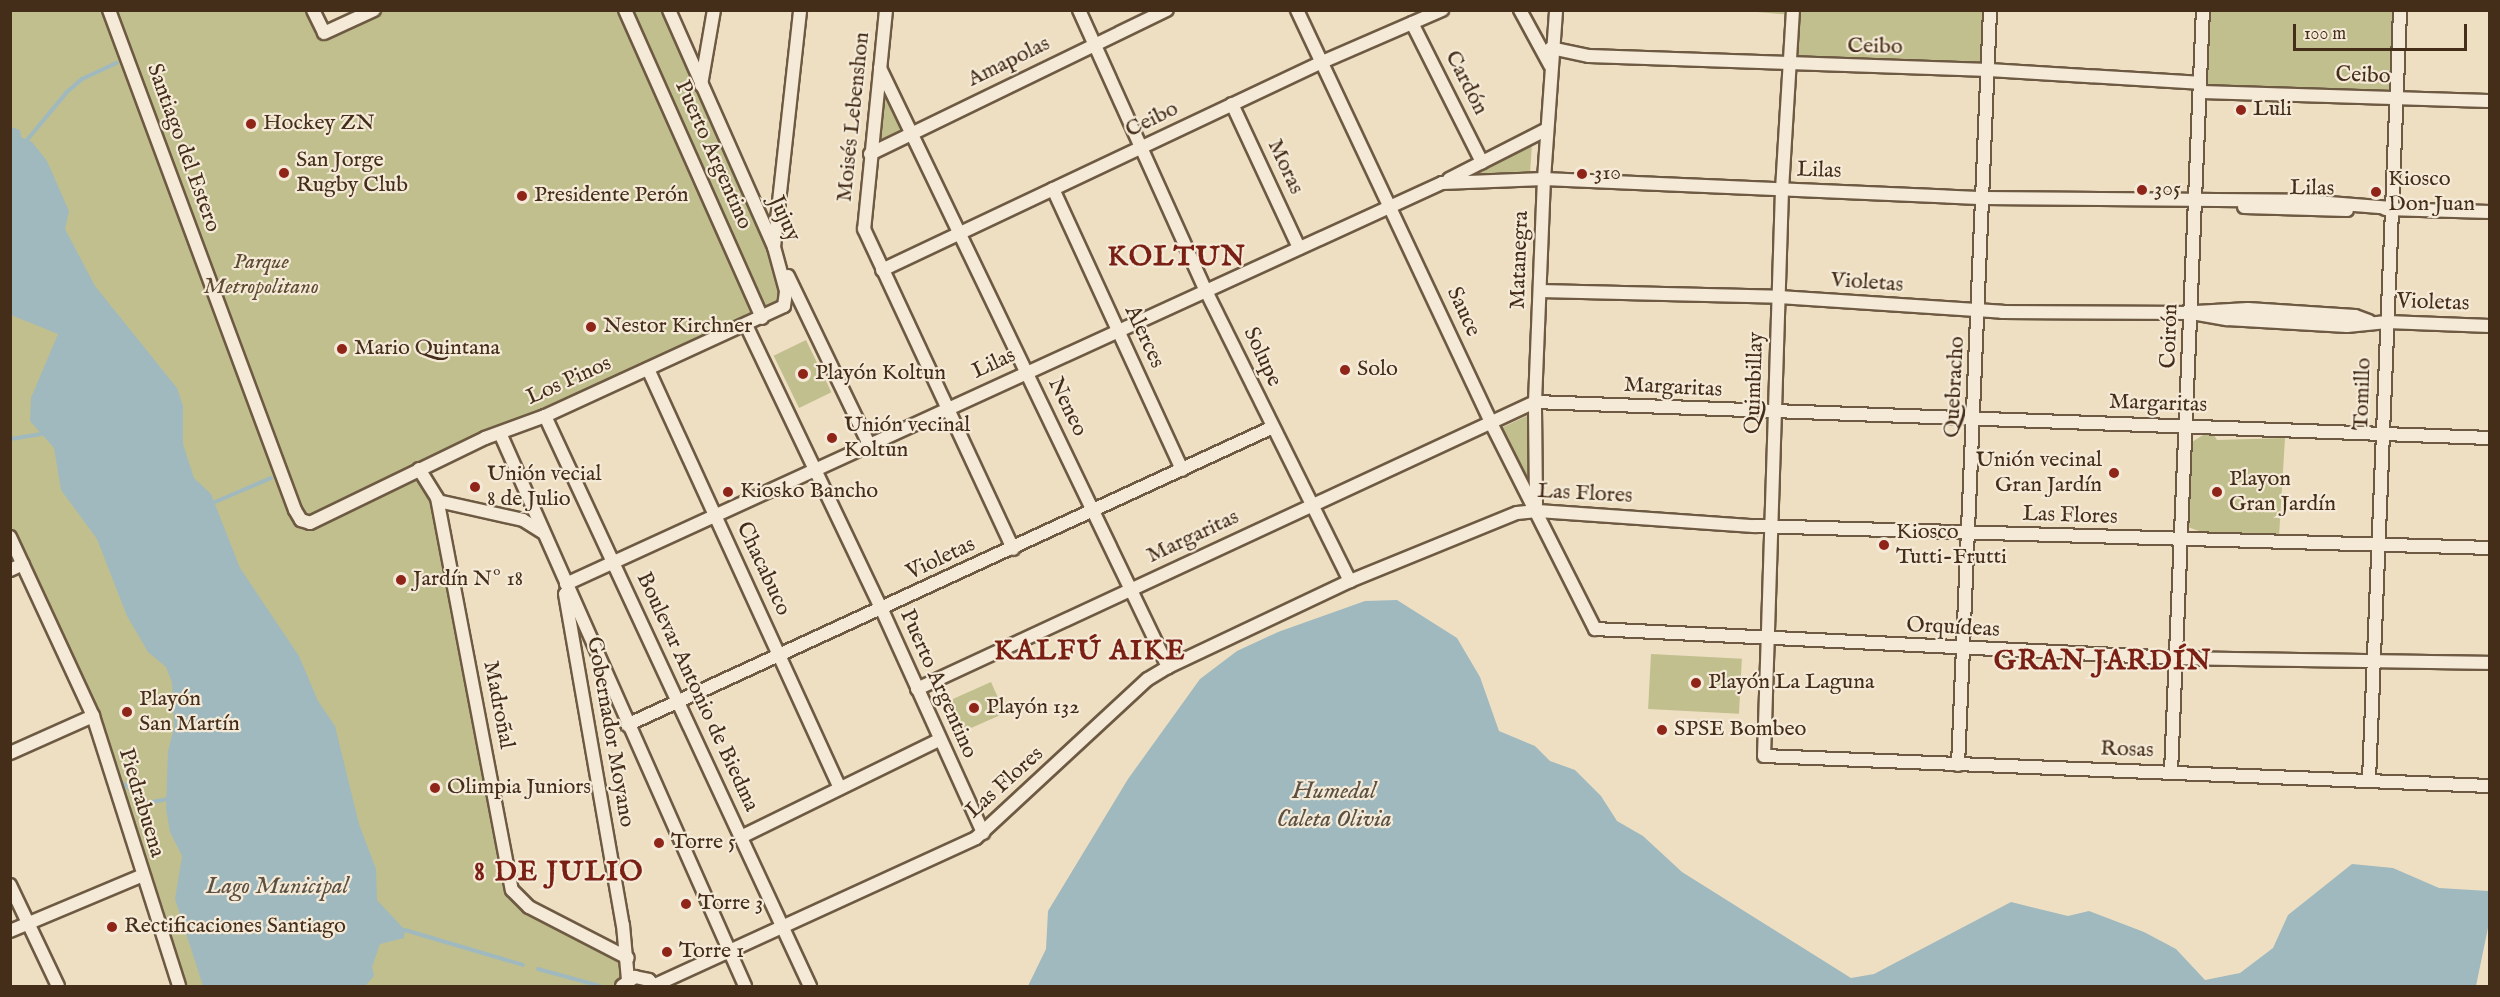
<!DOCTYPE html>
<html>
<head>
<meta charset="utf-8">
<style>
	body { margin:0 }
	#map { position:relative; width:2500px; height:997px; overflow:hidden; background:#eedfc2; font-family:"IM FELL English",serif }
	div>[style] { position:absolute }
	[style*='--x'] { left:calc(var(--x)*1px); top:calc(var(--y)*1px); width:calc(var(--w)*1px); rotate:calc(var(--a)*1deg) }
	.green>* { inset:0; background:#c1bf8e; transform-origin:0 0 }
	.water>* { inset:0; background:#9fb9bf }
	.stream>* { height:4px; margin:-2px; padding:0 2px; transform-origin:2px; border-radius:2px; background:#9fb9bf }
	.roads { filter:drop-shadow(2px 0 #6e5a43) drop-shadow(-2px 0 #6e5a43) drop-shadow(0 2px #6e5a43) drop-shadow(0 -2px #6e5a43) }
	.minor>* { height:12px; margin:-6px; padding:0 6px; transform-origin:6px; border-radius:6px; background:#f4ead7 }
	.dots>* { width:16px; height:16px; translate:-50% -50%; box-sizing:border-box; border:3px solid #f4ead7; border-radius:50% }
	span { translate:-50% -50%; white-space:nowrap; text-align:center; line-height:1.15; -webkit-text-stroke:4.5px #f4ead7; paint-order:stroke }
	.street-label { font-size:22px; color:#442d19 }
	.poi-label { font-size:22px; color:#442d19 }
	.left { translate:0 -50%; text-align:left }
	.right { translate:-100% -50%; text-align:right }
	.park-label { font-size:22px; color:#5d4a30; font-style:italic }
	.water-label { font-size:24px; color:#5b5042; font-style:italic }
	.district-label { font-size:28px; color:#7a1f14; font-weight:700; letter-spacing:1.5px }
	.frame { position:absolute; inset:0; border:12px solid #442d19; pointer-events:none }
	.scale { position:absolute; left:2293px; top:24px; width:174px; height:27px; box-sizing:border-box; border:3px solid #442d19; border-top:0; padding-left:8px; font-size:18px; line-height:21px; white-space:nowrap; color:#442d19; -webkit-text-stroke:4px #f4ead7; paint-order:stroke }
</style>
</head>
<body>
<div id="map">
	<div class="green">
		<i style="clip-path:polygon(10px 11px,313px 11px,324px 32px,374px 11px,669px 11px,774px 247px,787px 298px,420px 470px,437px 498px,519px 899px,624px 953px,622px 986px,179px 986px,93px 716px,11px 537px)"></i>
		<i style="clip-path:polygon(1745px 11px,1990px 11px,1989px 70px,1790px 66px,1793px 15px)"></i>
		<i style="left:2203px;top:11px;width:197px;height:81px"></i>
		<i style="clip-path:polygon(883px 86px,903px 128px,876px 142px)"></i>
		<i style="clip-path:polygon(1532px 143px,1530px 174px,1466px 176px)"></i>
		<i style="left:806px;top:340px;width:58px;height:36px;rotate:64deg"></i>
		<i style="clip-path:polygon(1533px 413px,1534px 497px,1499px 429px)"></i>
		<i style="clip-path:polygon(2203px 435px,2214px 435px,2217px 440px,2285px 438px,2279px 537px,2204px 533px,2188px 527px,2190px 450px,2192px 442px)"></i>
		<i style="left:1651px;top:654px;width:91px;height:55px;rotate:3deg"></i>
		<i style="left:991px;top:682px;width:34px;height:51px;rotate:66deg"></i>
	</div>
	<div class="water">
		<i style="clip-path:polygon(11px 127px,20px 130px,21px 137px,32px 142px,47px 161px,69px 211px,65px 229px,95px 286px,177px 388px,183px 406px,183px 444px,194px 478px,211px 494px,240px 568px,299px 656px,318px 701px,335px 726px,359px 824px,376px 869px,377px 900px,405px 930px,404px 938px,380px 944px,372px 967px,374px 976px,365px 986px,203px 986px,175px 899px,182px 856px,170px 832px,166px 809px,168px 751px,174px 728px,172px 683px,166px 667px,148px 652px,127px 616px,97px 539px,61px 490px,54px 448px,30px 421px,31px 398px,58px 334px,11px 315px)"></i>
		<i style="clip-path:polygon(1397px 600px,1457px 638px,1480px 677px,1499px 731px,1535px 746px,1550px 761px,1575px 770px,1601px 796px,1617px 821px,1643px 836px,1682px 872px,1851px 978px,1874px 974px,2011px 902px,2068px 916px,2089px 911px,2144px 932px,2176px 949px,2205px 980px,2240px 973px,2273px 948px,2288px 915px,2352px 864px,2393px 868px,2439px 888px,2488px 891px,2489px 923px,2476px 986px,1028px 986px,1046px 949px,1048px 911px,1128px 779px,1200px 679px,1237px 651px,1278px 632px,1365px 601px)"></i>
	</div>
	<div class="stream">
		<i style="--x:27;--y:140;--w:62;--a:-50.2"></i>
		<i style="--x:67;--y:92;--w:20;--a:-41"></i>
		<i style="--x:82;--y:79;--w:38;--a:-25"></i>
		<i style="--x:10;--y:439;--w:32;--a:-9"></i>
		<i style="--x:215;--y:502;--w:61;--a:-23.2"></i>
		<i style="--x:124;--y:784;--w:30;--a:40"></i>
		<i style="--x:147;--y:803;--w:20;--a:-11"></i>
		<i style="--x:405;--y:930;--w:123;--a:16.5"></i>
		<i style="--x:538;--y:969;--w:64;--a:15.3"></i>
	</div>
	<div class="roads">
		<div class="minor">
			<i style="--x:109;--y:10;--w:533;--a:69.59"></i>
			<i style="--x:295;--y:510;--w:12;--a:59"></i>
			<i style="--x:301;--y:520;--w:9;--a:18"></i>
			<i style="--x:310;--y:523;--w:195;--a:-25.9"></i>
			<i style="--x:485;--y:438;--w:64;--a:-20.1"></i>
			<i style="--x:545;--y:416;--w:263;--a:-24.7"></i>
			<i style="--x:784;--y:306;--w:15;--a:-82"></i>
			<i style="--x:786;--y:291;--w:46;--a:-105.3"></i>
			<i style="--x:774;--y:247;--w:238;--a:-83.7"></i>
			<i style="--x:313;--y:10;--w:25;--a:64"></i>
			<i style="--x:324;--y:33;--w:55;--a:-24.7"></i>
			<i style="--x:625;--y:10;--w:337;--a:66"></i>
			<i style="--x:669;--y:10;--w:259;--a:66.1"></i>
			<i style="--x:886;--y:10;--w:220;--a:95.7"></i>
			<i style="--x:864;--y:229;--w:353;--a:65"></i>
			<i style="--x:1079;--y:10;--w:308;--a:65.7"></i>
			<i style="--x:1206;--y:291;--w:324;--a:63.6"></i>
			<i style="--x:1297;--y:10;--w:456;--a:64.8"></i>
			<i style="--x:1491;--y:423;--w:231;--a:63.2"></i>
			<i style="--x:1595;--y:629;--w:581;--a:2.86"></i>
			<i style="--x:2175;--y:658;--w:315;--a:0.9"></i>
			<i style="--x:1520;--y:10;--w:63;--a:61.4"></i>
			<i style="--x:1793;--y:10;--w:180;--a:93.5"></i>
			<i style="--x:1782;--y:190;--w:566;--a:91.82"></i>
			<i style="--x:1764;--y:756;--w:727;--a:2.37"></i>
			<i style="--x:1412;--y:23;--w:156;--a:63.3"></i>
			<i style="--x:1551;--y:48;--w:39;--a:12"></i>
			<i style="--x:1589;--y:56;--w:400;--a:2"></i>
			<i style="--x:1989;--y:70;--w:210;--a:3.5"></i>
			<i style="--x:880;--y:68;--w:665;--a:64.32"></i>
			<i style="--x:701;--y:85;--w:76;--a:-80.2"></i>
			<i style="--x:2200;--y:92;--w:290;--a:1.8"></i>
			<i style="--x:1232;--y:104;--w:159;--a:65"></i>
			<i style="--x:870;--y:154;--w:330;--a:-25.9"></i>
			<i style="--x:1449;--y:179;--w:110;--a:-27"></i>
			<i style="--x:1053;--y:189;--w:309;--a:65.3"></i>
			<i style="--x:2244;--y:207;--w:103;--a:1.7"></i>
			<i style="--x:2385;--y:209;--w:105;--a:1.6"></i>
			<i style="--x:882;--y:270;--w:487;--a:-25.3"></i>
			<i style="--x:1322;--y:62;--w:131;--a:-23.4"></i>
			<i style="--x:788;--y:276;--w:184;--a:64.3"></i>
			<i style="--x:1540;--y:291;--w:239;--a:1.4"></i>
			<i style="--x:1779;--y:297;--w:224;--a:3.8"></i>
			<i style="--x:2002;--y:312;--w:190;--a:0.3"></i>
			<i style="--x:2192;--y:313;--w:36;--a:10"></i>
			<i style="--x:2227;--y:319;--w:120;--a:3.3"></i>
			<i style="--x:2347;--y:326;--w:40;--a:-5.7"></i>
			<i style="--x:2387;--y:322;--w:103;--a:2.2"></i>
			<i style="--x:2196;--y:312;--w:52;--a:-3.3"></i>
			<i style="--x:2248;--y:309;--w:107;--a:3.7"></i>
			<i style="--x:2355;--y:316;--w:15;--a:20"></i>
			<i style="--x:746;--y:325;--w:316;--a:64.5"></i>
			<i style="--x:882;--y:610;--w:245;--a:65.6"></i>
			<i style="--x:648;--y:369;--w:459;--a:65.4"></i>
			<i style="--x:545;--y:416;--w:629;--a:65.07"></i>
			<i style="--x:500;--y:433;--w:605;--a:66.1"></i>
			<i style="--x:419;--y:469;--w:34;--a:58"></i>
			<i style="--x:437;--y:498;--w:399;--a:79.2"></i>
			<i style="--x:512;--y:890;--w:24;--a:45"></i>
			<i style="--x:529;--y:907;--w:111;--a:27.3"></i>
			<i style="--x:438;--y:501;--w:87;--a:12.6"></i>
			<i style="--x:523;--y:520;--w:22;--a:32"></i>
			<i style="--x:1536;--y:504;--w:102;--a:-90.6"></i>
			<i style="--x:1535;--y:402;--w:223;--a:-87.7"></i>
			<i style="--x:1544;--y:179;--w:169;--a:-85.9"></i>
			<i style="--x:10;--y:537;--w:197;--a:65.1"></i>
			<i style="--x:93;--y:716;--w:283;--a:72.3"></i>
			<i style="--x:10;--y:570;--w:14;--a:-25"></i>
			<i style="--x:566;--y:584;--w:963;--a:-24.6"></i>
			<i style="--x:1442;--y:183;--w:102;--a:-2.2"></i>
			<i style="--x:1544;--y:179;--w:440;--a:2.5"></i>
			<i style="--x:1984;--y:198;--w:320;--a:0.5"></i>
			<i style="--x:2304;--y:201;--w:88;--a:4.5"></i>
			<i style="--x:565;--y:594;--w:336;--a:80.1"></i>
			<i style="--x:623;--y:925;--w:55;--a:84.8"></i>
			<i style="--x:917;--y:689;--w:681;--a:-24.91"></i>
			<i style="--x:1535;--y:402;--w:956;--a:2.16"></i>
			<i style="--x:627;--y:725;--w:709;--a:-24.76"></i>
			<i style="--x:10;--y:753;--w:91;--a:-24"></i>
			<i style="--x:1958;--y:765;--w:756;--a:-87.57"></i>
			<i style="--x:2171;--y:772;--w:763;--a:-87.6"></i>
			<i style="--x:2369;--y:780;--w:771;--a:-87.69"></i>
			<i style="--x:741;--y:837;--w:220;--a:-26.1"></i>
			<i style="--x:10;--y:885;--w:112;--a:64.6"></i>
			<i style="--x:10;--y:931;--w:142;--a:-22.8"></i>
			<i style="--x:622;--y:986;--w:16;--a:-35"></i>
			<i style="--x:635;--y:977;--w:14;--a:12"></i>
			<i style="--x:649;--y:980;--w:8;--a:50"></i>
			<i style="--x:653;--y:986;--w:355;--a:-24.6"></i>
			<i style="--x:976;--y:838;--w:234;--a:-42.8"></i>
			<i style="--x:1148;--y:679;--w:23;--a:-31"></i>
			<i style="--x:1168;--y:667;--w:201;--a:-25.3"></i>
			<i style="--x:1350;--y:581;--w:180;--a:-22.2"></i>
			<i style="--x:1517;--y:513;--w:20;--a:-6"></i>
			<i style="--x:1537;--y:511;--w:218;--a:4"></i>
			<i style="--x:1754;--y:526;--w:736;--a:1.71"></i>
		</div>
	</div>
	<div class="dots">
		<i style="left:2241px;top:110px;background:#8f2418"></i>
		<i style="left:251px;top:124px;background:#8f2418"></i>
		<i style="left:284px;top:173px;background:#8f2418"></i>
		<i style="left:1582px;top:174px;background:#8f2418"></i>
		<i style="left:2142px;top:190px;background:#8f2418"></i>
		<i style="left:2376px;top:192px;background:#8f2418"></i>
		<i style="left:522px;top:196px;background:#8f2418"></i>
		<i style="left:591px;top:327px;background:#8f2418"></i>
		<i style="left:342px;top:349px;background:#8f2418"></i>
		<i style="left:1345px;top:370px;background:#8f2418"></i>
		<i style="left:803px;top:374px;background:#8f2418"></i>
		<i style="left:832px;top:438px;background:#8f2418"></i>
		<i style="left:2114px;top:473px;background:#8f2418"></i>
		<i style="left:475px;top:487px;background:#8f2418"></i>
		<i style="left:728px;top:492px;background:#8f2418"></i>
		<i style="left:2217px;top:492px;background:#8f2418"></i>
		<i style="left:1884px;top:545px;background:#8f2418"></i>
		<i style="left:401px;top:580px;background:#8f2418"></i>
		<i style="left:1696px;top:683px;background:#8f2418"></i>
		<i style="left:974px;top:708px;background:#8f2418"></i>
		<i style="left:127px;top:712px;background:#8f2418"></i>
		<i style="left:1662px;top:730px;background:#8f2418"></i>
		<i style="left:435px;top:788px;background:#8f2418"></i>
		<i style="left:659px;top:843px;background:#8f2418"></i>
		<i style="left:686px;top:904px;background:#8f2418"></i>
		<i style="left:112px;top:927px;background:#8f2418"></i>
		<i style="left:667px;top:952px;background:#8f2418"></i>
	</div>
	<div class="street-label">
		<span style="left:1875px;top:47px;rotate:1deg">Ceibo</span>
		<span style="left:1009px;top:62px;rotate:-26deg">Amapolas</span>
		<span style="left:2363px;top:76px;rotate:2deg">Ceibo</span>
		<span style="left:1466px;top:83px;rotate:63deg">Cardón</span>
		<span style="left:854px;top:117px;rotate:-84deg">Moisés Lebenshon</span>
		<span style="left:1152px;top:120px;rotate:-26deg">Ceibo</span>
		<span style="left:183px;top:148px;rotate:70deg">Santiago del Estero</span>
		<span style="left:713px;top:155px;rotate:66deg">Puerto Argentino</span>
		<span style="left:1285px;top:167px;rotate:65deg">Moras</span>
		<span style="left:1819px;top:171px;rotate:2deg">Lilas</span>
		<span style="left:2312px;top:189px;rotate:1deg">Lilas</span>
		<span style="left:784px;top:219px;rotate:65deg">Jujuy</span>
		<span style="left:1520px;top:260px;rotate:-88deg">Matanegra</span>
		<span style="left:1867px;top:283px;rotate:4deg">Violetas</span>
		<span style="left:2433px;top:303px;rotate:2deg">Violetas</span>
		<span style="left:1463px;top:312px;rotate:65deg">Sauce</span>
		<span style="left:2170px;top:336px;rotate:-88deg">Coirón</span>
		<span style="left:1144px;top:337px;rotate:65deg">Alerces</span>
		<span style="left:1262px;top:357px;rotate:65deg">Solupe</span>
		<span style="left:994px;top:364px;rotate:-25deg">Lilas</span>
		<span style="left:569px;top:381px;rotate:-24deg">Los Pinos</span>
		<span style="left:1755px;top:383px;rotate:-88deg">Quimbillay</span>
		<span style="left:1955px;top:387px;rotate:-87deg">Quebracho</span>
		<span style="left:1673px;top:388px;rotate:3deg">Margaritas</span>
		<span style="left:2363px;top:394px;rotate:-88deg">Tomillo</span>
		<span style="left:2158px;top:404px;rotate:2deg">Margaritas</span>
		<span style="left:1067px;top:407px;rotate:64deg">Neneo</span>
		<span style="left:1585px;top:494px;rotate:3deg">Las Flores</span>
		<span style="left:2070px;top:516px;rotate:2deg">Las Flores</span>
		<span style="left:1193px;top:537px;rotate:-25deg">Margaritas</span>
		<span style="left:941px;top:559px;rotate:-25deg">Violetas</span>
		<span style="left:763px;top:569px;rotate:65deg">Chacabuco</span>
		<span style="left:1953px;top:628px;rotate:3deg">Orquídeas</span>
		<span style="left:938px;top:684px;rotate:66deg">Puerto Argentino</span>
		<span style="left:697px;top:692px;rotate:65deg">Boulevar Antonio de Biedma</span>
		<span style="left:498px;top:705px;rotate:79deg">Madroñal</span>
		<span style="left:610px;top:732px;rotate:80deg">Gobernador Moyano</span>
		<span style="left:2127px;top:750px;rotate:2deg">Rosas</span>
		<span style="left:1005px;top:783px;rotate:-42deg">Las Flores</span>
		<span style="left:141px;top:803px;rotate:73deg">Piedrabuena</span>
	</div>
	<div class="poi-label">
		<span class="left" style="left:2253px;top:110px">Luli</span>
		<span class="left" style="left:263px;top:124px">Hockey ZN</span>
		<span class="left" style="left:296px;top:173px">San Jorge<br>Rugby Club</span>
		<span class="left" style="left:1594px;top:174px">310</span>
		<span class="left" style="left:2388px;top:192px">Kiosco<br>Don Juan</span>
		<span class="left" style="left:2154px;top:190px">305</span>
		<span class="left" style="left:534px;top:196px">Presidente Perón</span>
		<span class="left" style="left:603px;top:327px">Nestor Kirchner</span>
		<span class="left" style="left:354px;top:349px">Mario Quintana</span>
		<span class="left" style="left:1357px;top:370px">Solo</span>
		<span class="left" style="left:815px;top:374px">Playón Koltun</span>
		<span class="left" style="left:844px;top:438px">Unión vecinal<br>Koltun</span>
		<span class="right" style="left:2102px;top:473px">Unión vecinal<br>Gran Jardín</span>
		<span class="left" style="left:487px;top:487px">Unión vecial<br>8 de Julio</span>
		<span class="left" style="left:2229px;top:492px">Playon<br>Gran Jardín</span>
		<span class="left" style="left:740px;top:492px">Kiosko Bancho</span>
		<span class="left" style="left:1896px;top:545px">Kiosco<br>Tutti-Frutti</span>
		<span class="left" style="left:413px;top:580px">Jardín Nº 18</span>
		<span class="left" style="left:1708px;top:683px">Playón La Laguna</span>
		<span class="left" style="left:139px;top:712px">Playón<br>San Martín</span>
		<span class="left" style="left:986px;top:708px">Playón 132</span>
		<span class="left" style="left:1674px;top:730px">SPSE Bombeo</span>
		<span class="left" style="left:447px;top:788px">Olimpia Juniors</span>
		<span class="left" style="left:671px;top:843px">Torre 5</span>
		<span class="left" style="left:698px;top:904px">Torre 3</span>
		<span class="left" style="left:124px;top:927px">Rectificaciones Santiago</span>
		<span class="left" style="left:679px;top:952px">Torre 1</span>
	</div>
	<div class="park-label">
		<span style="left:261px;top:275px">Parque<br>Metropolitano</span>
	</div>
	<div class="water-label">
		<span style="left:1334px;top:806px">Humedal<br>Caleta Olivia</span>
		<span style="left:277px;top:887px">Lago Municipal</span>
	</div>
	<div class="district-label">
		<span style="left:1177px;top:258px">KOLTUN</span>
		<span style="left:1090px;top:652px">KALFÚ AIKE</span>
		<span style="left:2103px;top:662px">GRAN JARDÍN</span>
		<span style="left:559px;top:873px">8 DE JULIO</span>
	</div>
	<div class="frame"></div>
	<div class="scale">100 m</div>
</div>
</body>
</html>
